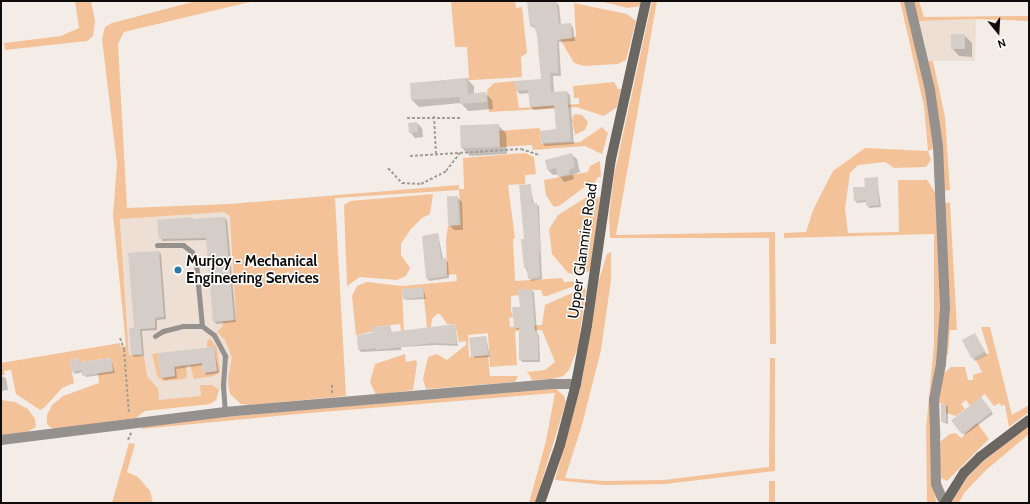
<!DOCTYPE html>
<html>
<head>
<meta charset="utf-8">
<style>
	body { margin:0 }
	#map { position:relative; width:1030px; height:504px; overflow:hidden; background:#f4ede7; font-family:Cabin,sans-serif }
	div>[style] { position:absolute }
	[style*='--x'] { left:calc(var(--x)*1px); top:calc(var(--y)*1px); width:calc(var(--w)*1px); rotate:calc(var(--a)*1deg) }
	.built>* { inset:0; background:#eddfd4 }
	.green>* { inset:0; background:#f4c298; transform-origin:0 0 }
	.shadow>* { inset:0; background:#0003 }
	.building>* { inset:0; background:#d5cec8; transform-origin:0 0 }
	.path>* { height:2px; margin-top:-1px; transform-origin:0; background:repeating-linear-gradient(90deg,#a39e99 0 3px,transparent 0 5px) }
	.service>* { height:5px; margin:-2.5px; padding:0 2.5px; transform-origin:2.5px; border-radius:2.5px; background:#95918f }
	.minor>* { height:10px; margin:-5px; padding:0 5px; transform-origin:5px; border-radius:5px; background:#95918f }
	.secondary>* { height:10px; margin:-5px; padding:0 5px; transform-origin:5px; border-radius:5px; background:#6a6662 }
	.dots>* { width:11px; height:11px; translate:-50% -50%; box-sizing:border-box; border:2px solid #fff; border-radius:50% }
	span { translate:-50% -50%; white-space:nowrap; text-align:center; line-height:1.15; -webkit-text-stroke:3px #fff; paint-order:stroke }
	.street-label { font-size:15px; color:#0f0d0b }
	.poi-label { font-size:15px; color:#0f0d0b; font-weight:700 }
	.left { translate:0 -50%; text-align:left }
	.frame { position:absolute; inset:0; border:2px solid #0f0d0b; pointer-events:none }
	.north { position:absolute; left:978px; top:12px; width:40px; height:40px; -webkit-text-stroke:3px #fff; paint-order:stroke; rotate:162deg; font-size:11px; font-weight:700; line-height:16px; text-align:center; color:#0f0d0b }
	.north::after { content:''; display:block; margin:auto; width:14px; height:18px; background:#0f0d0b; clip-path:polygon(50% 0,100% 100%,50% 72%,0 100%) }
</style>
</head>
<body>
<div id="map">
	<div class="built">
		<i style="clip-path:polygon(976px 19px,975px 61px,928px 61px,918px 21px)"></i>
		<i style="clip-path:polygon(230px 207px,241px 401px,235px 399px,228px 389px,223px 390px,219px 390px,216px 400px,210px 404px,133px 412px,120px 214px)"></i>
	</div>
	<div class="green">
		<i style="clip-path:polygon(75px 1px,91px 1px,95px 21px,93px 36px,87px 41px,5px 50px,4px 43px,61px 36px,79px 28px)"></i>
		<i style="clip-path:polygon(196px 1px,254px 1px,124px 32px,118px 44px,127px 208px,229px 204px,459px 185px,459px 189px,464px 189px,463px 158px,525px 153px,534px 157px,536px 174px,525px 175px,525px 184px,508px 185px,515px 238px,513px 239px,515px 281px,562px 278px,564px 282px,580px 281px,580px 284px,547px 296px,543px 296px,541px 290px,518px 290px,519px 295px,511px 296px,511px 310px,513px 317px,509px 318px,510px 327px,542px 325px,545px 305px,583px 288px,586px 289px,578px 347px,569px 370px,563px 376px,552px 379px,532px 380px,526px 369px,529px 372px,545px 370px,555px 362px,542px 330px,515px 331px,517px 365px,490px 367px,488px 333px,468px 335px,469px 357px,488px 355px,490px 376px,518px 376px,515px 382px,426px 389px,423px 379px,428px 357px,437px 354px,447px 360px,466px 345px,466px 341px,459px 342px,455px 324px,447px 324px,440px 314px,437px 314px,432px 319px,431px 327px,427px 328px,423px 288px,402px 289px,404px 332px,401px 331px,400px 324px,375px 327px,375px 331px,356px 335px,352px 296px,357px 286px,367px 282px,402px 286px,457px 281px,456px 274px,447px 275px,446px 239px,448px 226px,461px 225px,459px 190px,335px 198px,346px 396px,251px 405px,241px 404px,230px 394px,228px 380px,232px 357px,225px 340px,217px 332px,223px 326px,223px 321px,236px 320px,230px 216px,224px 212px,120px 219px,129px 355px,144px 356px,147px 376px,158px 389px,159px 400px,201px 396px,200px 385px,212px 385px,219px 390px,216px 400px,210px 404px,145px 411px,136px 418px,121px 420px,55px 429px,50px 427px,47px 424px,47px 415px,52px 405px,63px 396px,99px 383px,98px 373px,113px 371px,111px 358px,79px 362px,78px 358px,70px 360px,74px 383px,62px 388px,44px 408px,40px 410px,16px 394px,11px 370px,4px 371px,5px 375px,1px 375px,1px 363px,120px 343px,121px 347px,126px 346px,113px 215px,117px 164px,102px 39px,105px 27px,112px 23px)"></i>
		<i style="clip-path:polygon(451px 1px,515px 1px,516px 8px,522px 7px,527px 53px,521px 57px,522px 77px,458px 81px,457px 79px,469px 78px,467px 47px,455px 47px)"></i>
		<i style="clip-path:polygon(599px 1px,641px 1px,640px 6px,628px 8px)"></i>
		<i style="clip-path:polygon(652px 1px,657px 1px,616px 235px,775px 232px,776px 344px,770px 344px,769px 238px,610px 238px,609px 216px,614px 176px)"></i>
		<i style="clip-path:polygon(900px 1px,906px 1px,924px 75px,935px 148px,928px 151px,931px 160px,926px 167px,894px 168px,885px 162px,858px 165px,850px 173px,845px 209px,848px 233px,899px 232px,898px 180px,927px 180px,937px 195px,941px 307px,934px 484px,936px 503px,927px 503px,926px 428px,934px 345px,934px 234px,784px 238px,784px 233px,806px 232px,813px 210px,833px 171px,865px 148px,928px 151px,924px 106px)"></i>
		<i style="clip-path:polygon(913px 1px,919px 1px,924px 17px,1029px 16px,1029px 21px,976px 19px,918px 21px)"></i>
		<i style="clip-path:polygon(574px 3px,627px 14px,636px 21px,626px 60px,618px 64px,584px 66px,574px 63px,560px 39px,576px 37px)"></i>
		<i style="clip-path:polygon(928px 61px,933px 61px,945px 117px,950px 190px,943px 191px)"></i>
		<i style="clip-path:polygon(515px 81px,519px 108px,579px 104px,579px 98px,574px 98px,573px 86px,614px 82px,618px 89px,621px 89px,617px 107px,604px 116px,576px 107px,489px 112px,487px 90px,494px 83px)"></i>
		<i style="clip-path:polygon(574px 114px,582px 115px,588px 122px,585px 130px,575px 135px,572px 120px)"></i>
		<i style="clip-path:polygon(602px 127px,608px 133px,602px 154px,585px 146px,533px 150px,532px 145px,500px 147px,499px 131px,540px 128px,541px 144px,580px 142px)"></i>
		<i style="clip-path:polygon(600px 161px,601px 177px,598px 177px,594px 184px,586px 186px,559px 206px,554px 207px,551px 203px,546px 195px,544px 180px,588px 172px,590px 166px)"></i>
		<i style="clip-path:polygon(593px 193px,595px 198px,600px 197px,591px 270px,580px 275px,568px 273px,552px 254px,549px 229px,558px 215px)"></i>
		<i style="clip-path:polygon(433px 194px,430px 214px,422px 218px,411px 229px,401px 244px,401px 255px,410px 268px,406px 276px,397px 280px,360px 277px,347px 286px,344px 205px,350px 201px)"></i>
		<i style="clip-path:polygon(950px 202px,957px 330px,950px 330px,948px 355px,944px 354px,944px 204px)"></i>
		<i style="clip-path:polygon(611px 252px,611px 280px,601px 350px,582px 425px,565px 478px,604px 481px,664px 480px,769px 467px,770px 358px,775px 358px,775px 471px,665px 484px,604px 485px,555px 480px,582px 381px,599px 280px,607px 254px)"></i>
		<i style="clip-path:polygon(981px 327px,990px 327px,1012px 415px,1029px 405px,1029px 412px,1009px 427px,1005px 405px,1001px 406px,1000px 403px,994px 406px,985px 394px,970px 406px,966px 400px,961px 404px,965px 409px,956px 416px,946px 413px,946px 404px,937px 403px,944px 373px,951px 367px,965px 367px,968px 380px,973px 380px,973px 375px,982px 372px,976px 360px,989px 353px)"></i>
		<i style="clip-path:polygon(210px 338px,217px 348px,220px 371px,214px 376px,194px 379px,190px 365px,199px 364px,198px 357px,201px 357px,203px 373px,217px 371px,214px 347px,207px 347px,207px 342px)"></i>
		<i style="clip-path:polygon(158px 353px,161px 378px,175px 376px,174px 360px,177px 366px,186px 365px,187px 376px,185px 379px,164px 381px,158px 378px,152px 354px)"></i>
		<i style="clip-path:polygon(405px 354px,406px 362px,416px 360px,417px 364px,413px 390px,376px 395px,370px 382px,375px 364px)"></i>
		<i style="clip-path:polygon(555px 388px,564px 396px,566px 402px,535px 503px,529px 503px,546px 441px,555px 393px,297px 414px,141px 429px,144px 424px)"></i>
		<i style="clip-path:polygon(1px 400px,15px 402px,28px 409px,35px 419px,36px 427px,27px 432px,1px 437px)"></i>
		<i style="clip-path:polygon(977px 423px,989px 439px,947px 481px,941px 478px,938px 443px,950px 434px,956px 433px,961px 438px)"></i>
		<i style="clip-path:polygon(1029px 425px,1029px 434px,985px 471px,964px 493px,959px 503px,951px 503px,966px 479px,980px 464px)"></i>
		<i style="clip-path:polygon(129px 443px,135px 444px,127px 472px,138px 477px,150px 491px,153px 503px,112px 503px)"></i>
		<i style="left:775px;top:481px;width:22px;height:6px;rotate:90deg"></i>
	</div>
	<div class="shadow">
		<i style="clip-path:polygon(528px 1px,554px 1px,559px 5px,561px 25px,570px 24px,573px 27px,575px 41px,559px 42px,561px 76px,553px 76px,554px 93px,567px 92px,570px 95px,574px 144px,545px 146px,542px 143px,557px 130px,555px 108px,534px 110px,531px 107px,529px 93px,520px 94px,517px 91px,542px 80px,538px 34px,536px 29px,531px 26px)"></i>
		<i style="clip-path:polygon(964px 35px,972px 43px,972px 57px,959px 56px,952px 48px)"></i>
		<i style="clip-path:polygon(467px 79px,474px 86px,474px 94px,485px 93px,492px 100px,493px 109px,468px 111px,461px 103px,419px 107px,412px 100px)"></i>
		<i style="clip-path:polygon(417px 123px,422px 128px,423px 137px,415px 138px,410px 132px)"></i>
		<i style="clip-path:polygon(498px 125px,506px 133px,507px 154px,470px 156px,462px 148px)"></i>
		<i style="clip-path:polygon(571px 154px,577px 159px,580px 172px,573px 175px,574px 179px,564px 182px,558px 174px,553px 175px,548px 170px)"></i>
		<i style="clip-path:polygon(877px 178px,881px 207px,869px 208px,867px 202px,857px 203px,855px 200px)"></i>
		<i style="clip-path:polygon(530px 185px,534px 204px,539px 206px,542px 279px,531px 281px,525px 267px,525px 240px)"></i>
		<i style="clip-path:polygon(457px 197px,462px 202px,463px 230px,454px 230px,449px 225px)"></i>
		<i style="clip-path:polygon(224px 218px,227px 220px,236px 322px,217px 324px,214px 322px,207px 240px,162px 241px,159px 221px)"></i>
		<i style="clip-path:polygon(438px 234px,443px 259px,448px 262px,449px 278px,429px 281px,427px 278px)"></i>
		<i style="clip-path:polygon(159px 252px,161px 254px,166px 319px,157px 320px,157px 330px,142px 331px,144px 356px,134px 357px,132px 354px,135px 329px)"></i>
		<i style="clip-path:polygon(423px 288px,426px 299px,406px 300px,404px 298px,403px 290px)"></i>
		<i style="clip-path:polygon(531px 290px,534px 292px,537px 332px,539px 335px,540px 362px,523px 362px,520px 360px,520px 330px,515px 328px,521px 308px)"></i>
		<i style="clip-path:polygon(455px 325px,458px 346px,436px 345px,401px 347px,401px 350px,361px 352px,359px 349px,373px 334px,390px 326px,392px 333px)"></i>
		<i style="clip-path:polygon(975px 334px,987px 355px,975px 361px,973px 358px)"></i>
		<i style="clip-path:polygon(486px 337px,490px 357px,474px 358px,470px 338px)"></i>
		<i style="clip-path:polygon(214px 348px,219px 373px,206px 375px,203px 365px,176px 369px,177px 378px,164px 380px,162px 377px,159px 354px)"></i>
		<i style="clip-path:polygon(78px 359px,80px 363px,111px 359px,115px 373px,86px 377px,83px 372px,75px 374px,73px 371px)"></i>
		<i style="clip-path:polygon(1px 376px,6px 378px,8px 390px,1px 391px)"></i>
		<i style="clip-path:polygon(983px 401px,993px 414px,965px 435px,963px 433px)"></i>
		<i style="clip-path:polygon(946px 405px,948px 407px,948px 424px,942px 422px)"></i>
	</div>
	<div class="building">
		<i style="clip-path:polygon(527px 1px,556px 1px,559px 24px,571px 23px,572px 38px,557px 40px,558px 73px,550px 73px,551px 92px,567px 91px,571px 141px,541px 143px,540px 131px,556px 129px,554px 105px,530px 107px,528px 90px,516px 91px,515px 81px,541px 79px,537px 35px,534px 26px,530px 27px)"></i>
		<i style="left:951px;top:34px;width:14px;height:15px"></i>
		<i style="clip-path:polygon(467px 78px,468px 94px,486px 92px,487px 102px,460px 104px,460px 97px,411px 100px,410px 83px)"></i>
		<i style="left:417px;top:122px;width:10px;height:9px;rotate:84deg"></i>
		<i style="left:499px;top:124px;width:23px;height:39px;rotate:88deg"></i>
		<i style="clip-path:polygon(572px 153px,575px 167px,569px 170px,569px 174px,558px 177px,556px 168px,547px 170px,545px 160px)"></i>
		<i style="clip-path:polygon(878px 177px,879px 205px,866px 206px,866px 200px,854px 201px,853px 187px,865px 187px,864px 178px)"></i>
		<i style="clip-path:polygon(531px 184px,532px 203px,537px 203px,541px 253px,539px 253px,540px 277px,528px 279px,527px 267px,524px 268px,521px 239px,524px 239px,519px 185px)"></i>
		<i style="left:458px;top:196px;width:29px;height:11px;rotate:88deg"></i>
		<i style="clip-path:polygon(192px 217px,193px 219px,225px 217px,234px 320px,213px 322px,206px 238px,159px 239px,157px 220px)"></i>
		<i style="clip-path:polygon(438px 233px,441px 259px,446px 258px,447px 276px,426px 279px,422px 236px)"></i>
		<i style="clip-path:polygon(159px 251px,164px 317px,155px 318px,155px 328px,140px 329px,142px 354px,131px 355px,129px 328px,134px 328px,128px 253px)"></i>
		<i style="left:423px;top:287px;width:10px;height:21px;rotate:84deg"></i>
		<i style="clip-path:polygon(532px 289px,535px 332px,538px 332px,538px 360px,519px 360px,519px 328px,514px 328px,512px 307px,520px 307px,518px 290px)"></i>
		<i style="clip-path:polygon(455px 324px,457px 344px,433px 343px,376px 350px,376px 348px,358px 350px,357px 335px,372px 333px,372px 327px,390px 325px,391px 332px)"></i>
		<i style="left:975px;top:333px;width:21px;height:15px;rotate:62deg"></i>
		<i style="left:486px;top:336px;width:19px;height:17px;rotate:84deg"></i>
		<i style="clip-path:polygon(214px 347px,217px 371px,203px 373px,202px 363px,186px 365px,174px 367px,175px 376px,161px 378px,158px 353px)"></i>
		<i style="clip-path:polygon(78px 358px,79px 362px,111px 358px,113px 371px,82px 376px,82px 370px,72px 372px,70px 360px)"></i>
		<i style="left:981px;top:397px;width:18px;height:38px;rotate:52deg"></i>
		<i style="left:941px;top:404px;width:5px;height:18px"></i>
	</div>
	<div class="path">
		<i style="--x:434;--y:116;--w:39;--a:87"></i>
		<i style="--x:407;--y:118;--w:54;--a:0"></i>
		<i style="--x:410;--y:156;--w:111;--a:-3.6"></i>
		<i style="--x:521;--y:149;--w:20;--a:18"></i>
		<i style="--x:388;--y:168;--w:21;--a:47"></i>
		<i style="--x:402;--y:183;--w:19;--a:3"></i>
		<i style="--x:421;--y:184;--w:28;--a:-27"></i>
		<i style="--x:446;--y:171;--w:23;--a:-52"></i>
		<i style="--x:120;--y:338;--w:12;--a:70"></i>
		<i style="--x:124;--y:349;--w:65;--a:85.6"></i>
		<i style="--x:332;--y:385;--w:8;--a:90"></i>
		<i style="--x:128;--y:440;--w:8;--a:-67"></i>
	</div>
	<div class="service">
		<i style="--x:157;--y:245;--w:26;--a:0"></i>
		<i style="--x:183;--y:245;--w:11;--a:38"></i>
		<i style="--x:192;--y:252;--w:12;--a:70"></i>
		<i style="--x:196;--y:263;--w:63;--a:84.6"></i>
		<i style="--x:155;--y:336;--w:9;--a:-32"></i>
		<i style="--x:163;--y:331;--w:21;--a:-14"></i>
		<i style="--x:183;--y:326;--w:19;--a:0"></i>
		<i style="--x:202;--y:326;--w:15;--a:37"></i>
		<i style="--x:214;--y:335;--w:24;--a:62"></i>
		<i style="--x:225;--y:356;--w:29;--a:94"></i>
		<i style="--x:223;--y:385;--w:27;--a:86"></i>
	</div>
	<div class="minor">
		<i style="--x:909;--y:1;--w:91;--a:76.7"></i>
		<i style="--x:930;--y:90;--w:57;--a:81.9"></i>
		<i style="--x:938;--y:146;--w:161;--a:87.5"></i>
		<i style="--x:945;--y:307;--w:57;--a:94"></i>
		<i style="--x:941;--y:364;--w:37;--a:101"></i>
		<i style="--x:934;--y:400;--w:37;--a:88"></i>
		<i style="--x:935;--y:437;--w:47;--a:88.8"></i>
		<i style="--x:936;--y:484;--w:15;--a:67"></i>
		<i style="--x:942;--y:498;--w:5;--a:37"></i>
		<i style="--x:1;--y:440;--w:226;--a:-7.1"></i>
		<i style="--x:225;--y:412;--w:328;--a:-4.9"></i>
		<i style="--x:552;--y:384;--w:24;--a:0"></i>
	</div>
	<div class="secondary">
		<i style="--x:540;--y:503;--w:61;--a:-71"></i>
		<i style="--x:560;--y:445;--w:63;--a:-75.3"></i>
		<i style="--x:576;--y:384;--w:60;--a:-79.4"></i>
		<i style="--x:587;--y:325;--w:168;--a:-81.8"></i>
		<i style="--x:611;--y:159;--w:162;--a:-77.5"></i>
		<i style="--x:945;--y:503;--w:36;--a:-58"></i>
		<i style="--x:964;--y:473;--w:23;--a:-45"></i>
		<i style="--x:980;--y:457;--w:61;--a:-37.1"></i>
	</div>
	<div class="dots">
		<i style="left:178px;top:270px;background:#2b78ab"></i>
	</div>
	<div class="street-label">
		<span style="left:583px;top:251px;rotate:-82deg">Upper Glanmire Road</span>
	</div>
	<div class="poi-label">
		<span class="left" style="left:186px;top:270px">Murjoy - Mechanical<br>Engineering Services</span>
	</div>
	<div class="frame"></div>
	<div class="north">N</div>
</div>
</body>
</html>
